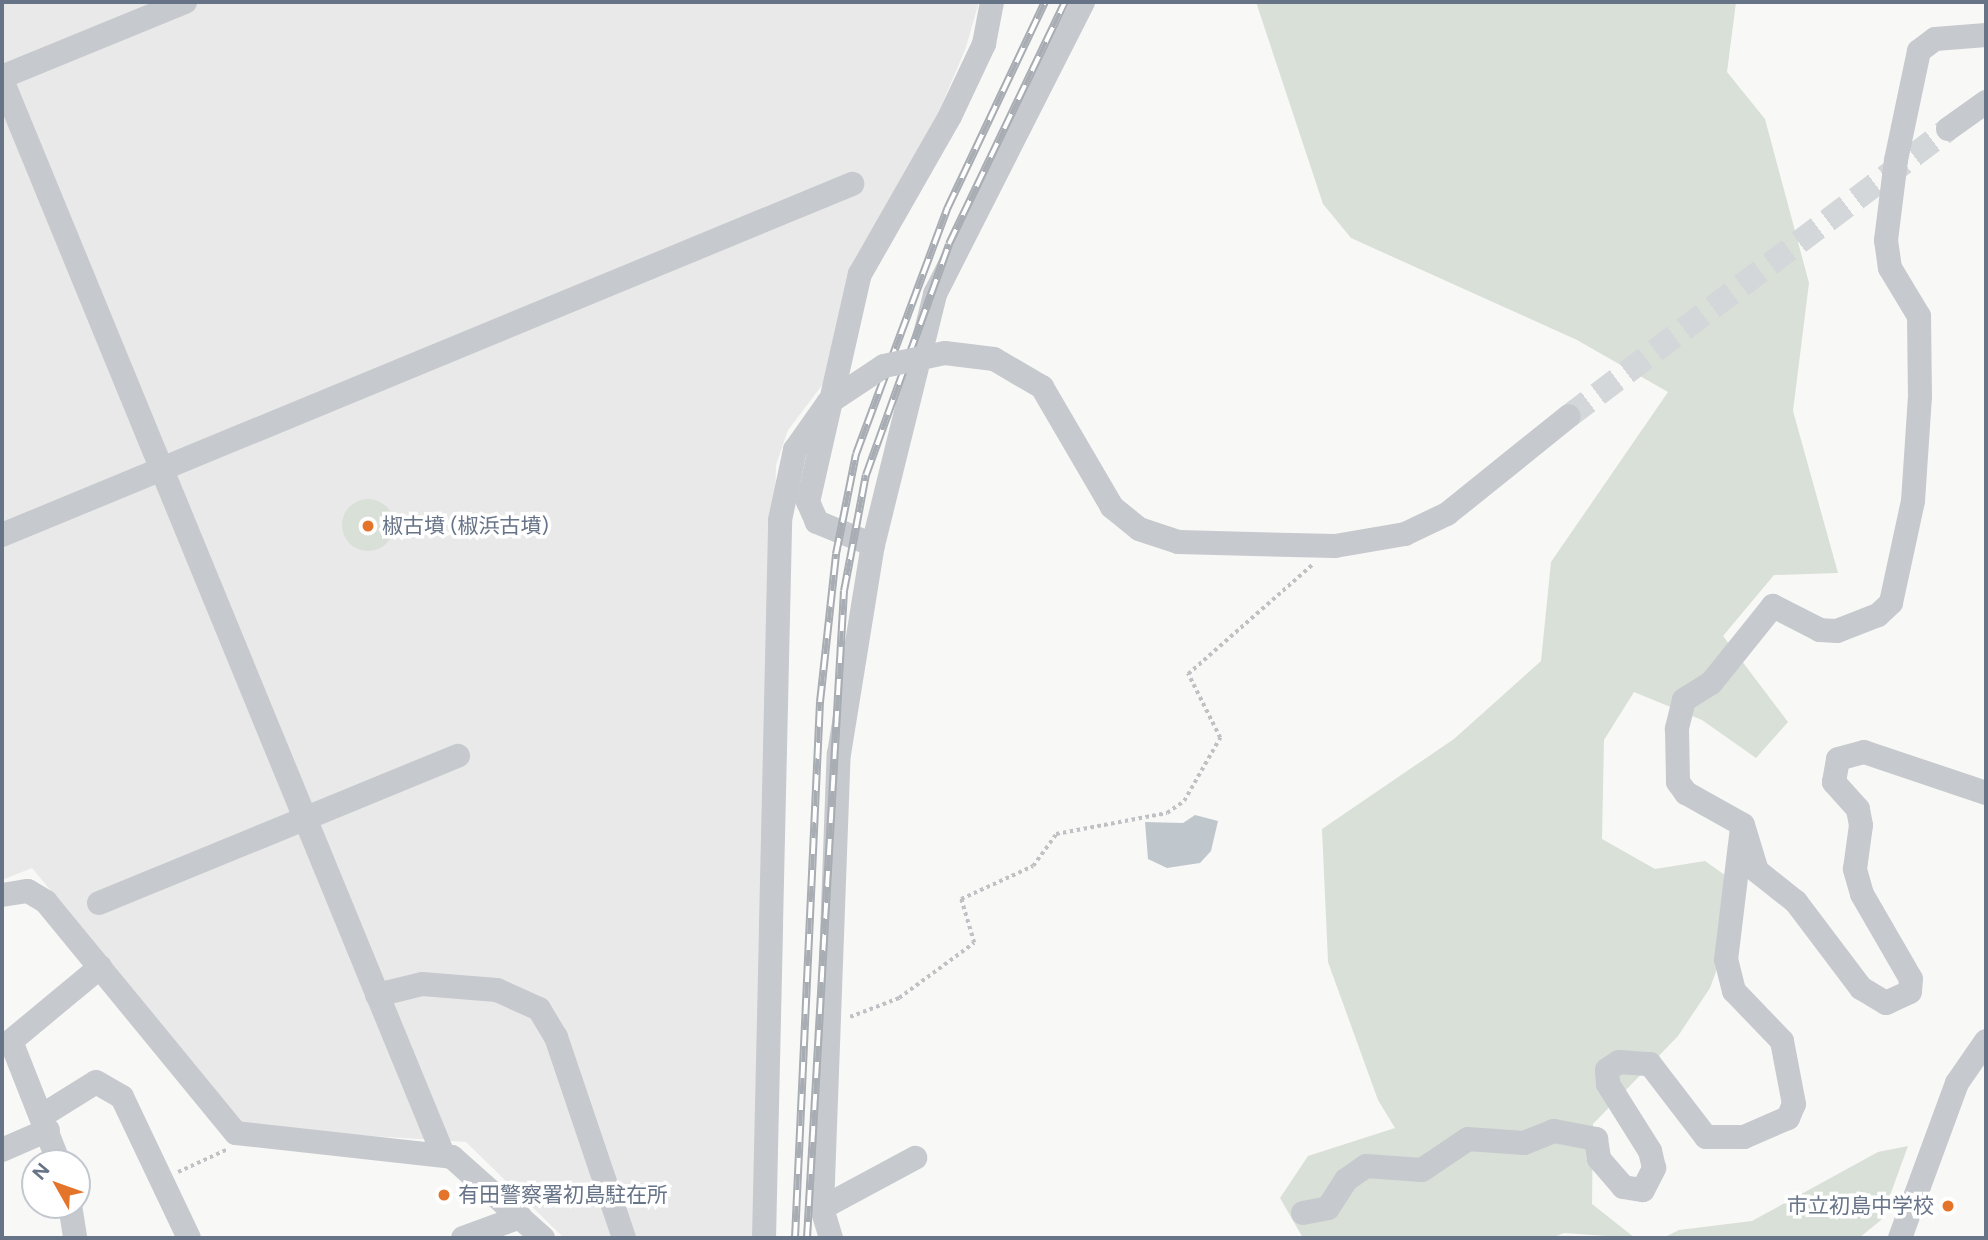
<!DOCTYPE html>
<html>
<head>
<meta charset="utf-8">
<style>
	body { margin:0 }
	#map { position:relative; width:1988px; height:1240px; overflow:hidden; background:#f8f8f6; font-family:Figtree,"Noto Sans JP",sans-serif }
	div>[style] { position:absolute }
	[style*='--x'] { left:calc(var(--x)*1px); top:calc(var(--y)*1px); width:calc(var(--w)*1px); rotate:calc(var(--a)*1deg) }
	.built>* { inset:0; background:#e9e9e9 }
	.green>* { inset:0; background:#d9e0d7 }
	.round { border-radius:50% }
	.water>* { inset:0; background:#bfc7cd }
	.minor-tunnel>* { height:24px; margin-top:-12px; transform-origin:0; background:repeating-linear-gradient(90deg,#d4d7da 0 24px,transparent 0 36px) }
	.path>* { height:3.5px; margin-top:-1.75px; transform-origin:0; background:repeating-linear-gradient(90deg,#c0c1c4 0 3.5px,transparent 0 7px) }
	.minor>* { height:24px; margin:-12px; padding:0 12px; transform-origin:12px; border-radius:12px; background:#c6c9cd }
	.rail>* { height:8px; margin-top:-4px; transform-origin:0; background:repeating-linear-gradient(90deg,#fff 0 16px,#a8acb3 0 32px); box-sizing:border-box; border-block:2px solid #a8acb3 }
	.minor-bridge>* { height:24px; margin:-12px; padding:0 12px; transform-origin:12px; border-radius:12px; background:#c6c9cd }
	.dots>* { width:19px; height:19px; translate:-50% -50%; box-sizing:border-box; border:4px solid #fff; border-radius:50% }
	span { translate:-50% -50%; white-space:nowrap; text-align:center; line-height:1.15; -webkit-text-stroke:7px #fff; paint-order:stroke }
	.poi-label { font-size:21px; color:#677387 }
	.left { translate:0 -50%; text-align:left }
	.right { translate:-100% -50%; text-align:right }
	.frame { position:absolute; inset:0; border:4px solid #677387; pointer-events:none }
	.north { position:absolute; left:21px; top:1149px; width:70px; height:70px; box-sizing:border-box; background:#fff; border:2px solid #c2c7cf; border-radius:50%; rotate:310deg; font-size:19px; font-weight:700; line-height:28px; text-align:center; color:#677387 }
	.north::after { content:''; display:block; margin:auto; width:24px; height:32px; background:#e4742a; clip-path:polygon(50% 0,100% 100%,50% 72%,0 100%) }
</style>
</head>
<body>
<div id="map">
	<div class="built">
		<i style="clip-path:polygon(2px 2px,979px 2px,965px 50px,823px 384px,788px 430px,776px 465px,756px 1238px,564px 1238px,466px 1142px,247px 1128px,32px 868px,2px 880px)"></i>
	</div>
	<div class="green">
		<i style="clip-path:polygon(1256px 2px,1736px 2px,1727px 72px,1765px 119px,1809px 283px,1793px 411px,1838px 573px,1774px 575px,1723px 636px,1788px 722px,1756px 758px,1702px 720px,1634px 692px,1604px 740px,1602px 839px,1655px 869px,1705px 861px,1746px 890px,1710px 988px,1678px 1036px,1593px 1124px,1592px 1204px,1635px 1238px,1564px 1233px,1552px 1238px,1303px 1238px,1280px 1198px,1308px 1156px,1395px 1128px,1378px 1100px,1328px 962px,1322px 829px,1454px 739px,1541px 661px,1551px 562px,1668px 392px,1577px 340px,1351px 238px,1323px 204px)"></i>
		<i class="round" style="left:342px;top:499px;width:52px;height:52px"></i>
		<i style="clip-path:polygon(1908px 1146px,1881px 1220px,1859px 1238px,1663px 1238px,1679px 1230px,1752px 1221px,1878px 1152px)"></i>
	</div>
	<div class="water">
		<i style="clip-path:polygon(1195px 815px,1218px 821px,1211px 851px,1200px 863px,1167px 868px,1148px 859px,1145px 822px,1183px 823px)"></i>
	</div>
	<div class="minor-tunnel">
		<i style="--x:1569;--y:416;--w:475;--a:-37.1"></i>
	</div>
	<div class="path">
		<i style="--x:850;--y:1017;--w:53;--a:-21.2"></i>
		<i style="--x:899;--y:998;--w:93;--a:-36.3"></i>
		<i style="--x:974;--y:943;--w:46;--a:-106.5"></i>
		<i style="--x:961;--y:899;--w:79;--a:-24.6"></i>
		<i style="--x:1033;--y:866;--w:39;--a:-54"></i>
		<i style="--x:1056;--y:834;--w:113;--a:-10.7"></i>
		<i style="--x:1167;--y:813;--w:21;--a:-35"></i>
		<i style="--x:1184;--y:801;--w:73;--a:-60.3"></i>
		<i style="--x:1220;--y:738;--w:72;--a:-116.6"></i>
		<i style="--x:1188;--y:674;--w:165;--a:-41.3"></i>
		<i style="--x:178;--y:1172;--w:55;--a:-24.7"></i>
	</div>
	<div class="minor">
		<i style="--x:1986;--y:35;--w:51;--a:175.5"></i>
		<i style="--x:1935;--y:39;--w:20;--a:143"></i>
		<i style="--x:1919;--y:51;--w:111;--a:101.9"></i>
		<i style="--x:1896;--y:160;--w:81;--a:97.1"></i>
		<i style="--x:1886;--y:240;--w:28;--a:82"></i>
		<i style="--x:1890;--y:268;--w:56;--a:58.9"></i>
		<i style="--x:1919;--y:316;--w:80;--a:89.3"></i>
		<i style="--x:1920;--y:396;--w:105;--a:93.8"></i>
		<i style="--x:1913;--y:501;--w:104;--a:102.2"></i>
		<i style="--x:1891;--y:603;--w:18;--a:137"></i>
		<i style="--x:1878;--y:615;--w:44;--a:158.7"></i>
		<i style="--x:1837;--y:631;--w:17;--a:-177"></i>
		<i style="--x:1820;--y:630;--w:53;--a:-152.9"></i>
		<i style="--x:1773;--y:606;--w:99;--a:128.8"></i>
		<i style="--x:1711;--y:683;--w:32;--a:148"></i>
		<i style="--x:1684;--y:700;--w:30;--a:104"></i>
		<i style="--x:1677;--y:729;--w:53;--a:88.9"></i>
		<i style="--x:1678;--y:782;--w:14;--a:54"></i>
		<i style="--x:1686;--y:793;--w:65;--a:29.3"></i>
		<i style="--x:1743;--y:825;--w:48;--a:73.1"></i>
		<i style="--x:1757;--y:871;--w:50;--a:38.5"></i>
		<i style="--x:1796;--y:902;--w:108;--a:52.9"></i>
		<i style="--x:1861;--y:988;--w:29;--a:31"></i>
		<i style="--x:1886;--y:1003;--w:26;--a:-25"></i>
		<i style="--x:1910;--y:992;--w:13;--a:-86"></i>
		<i style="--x:1911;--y:979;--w:98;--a:-120"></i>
		<i style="--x:1862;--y:894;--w:26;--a:-106"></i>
		<i style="--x:1855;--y:869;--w:44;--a:-82.2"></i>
		<i style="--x:1861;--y:825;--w:16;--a:-101"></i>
		<i style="--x:1858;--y:809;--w:36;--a:-132"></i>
		<i style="--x:1834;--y:782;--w:23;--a:-80"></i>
		<i style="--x:1838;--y:759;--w:27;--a:-15"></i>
		<i style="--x:1864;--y:752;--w:129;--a:18.6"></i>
		<i style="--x:2;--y:77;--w:198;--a:-22.3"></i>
		<i style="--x:2;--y:80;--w:1161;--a:67.68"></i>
		<i style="--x:1948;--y:129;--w:47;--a:-35.4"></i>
		<i style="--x:994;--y:359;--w:56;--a:30.3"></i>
		<i style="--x:1042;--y:387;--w:139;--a:59.7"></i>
		<i style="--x:1112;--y:507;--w:35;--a:39"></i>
		<i style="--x:1139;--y:529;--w:41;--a:18.4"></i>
		<i style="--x:1178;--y:542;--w:157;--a:1.5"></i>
		<i style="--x:1335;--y:546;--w:71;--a:-9.7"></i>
		<i style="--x:1405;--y:534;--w:47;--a:-25.5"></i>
		<i style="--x:1447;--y:514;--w:156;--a:-38.8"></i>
		<i style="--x:2;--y:535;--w:920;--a:-22.44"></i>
		<i style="--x:873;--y:545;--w:61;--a:-157.7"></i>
		<i style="--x:817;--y:522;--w:22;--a:-114"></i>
		<i style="--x:808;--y:502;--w:234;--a:-77.2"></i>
		<i style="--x:860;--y:274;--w:182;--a:-60.3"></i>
		<i style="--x:950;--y:116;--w:80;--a:-64.7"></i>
		<i style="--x:984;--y:44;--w:43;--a:-79.2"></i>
		<i style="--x:2;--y:895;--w:26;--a:-9"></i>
		<i style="--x:28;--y:891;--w:21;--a:31"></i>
		<i style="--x:46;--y:902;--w:299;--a:50.6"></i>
		<i style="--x:236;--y:1133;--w:217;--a:6.3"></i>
		<i style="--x:452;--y:1157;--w:122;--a:41.7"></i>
		<i style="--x:99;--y:903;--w:388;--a:-22.3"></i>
		<i style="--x:377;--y:995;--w:46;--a:-13.7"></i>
		<i style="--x:422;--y:984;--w:75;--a:4.6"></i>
		<i style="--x:497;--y:990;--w:46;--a:24.3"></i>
		<i style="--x:539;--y:1009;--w:33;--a:59"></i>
		<i style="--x:556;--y:1037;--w:212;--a:71.3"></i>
		<i style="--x:43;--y:1115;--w:62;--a:-31.9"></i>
		<i style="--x:96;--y:1082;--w:30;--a:30"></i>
		<i style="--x:122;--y:1097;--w:156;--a:64.6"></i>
		<i style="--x:2;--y:1150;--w:50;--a:-23.5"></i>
		<i style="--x:59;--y:1163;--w:131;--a:-111.5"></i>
		<i style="--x:11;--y:1041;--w:116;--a:-39.7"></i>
		<i style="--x:70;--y:1205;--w:33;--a:81"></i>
		<i style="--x:822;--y:1208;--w:106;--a:-28.3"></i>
		<i style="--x:1303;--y:1213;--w:25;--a:-11"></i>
		<i style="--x:1328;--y:1208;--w:33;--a:-57"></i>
		<i style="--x:1346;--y:1180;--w:24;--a:-35"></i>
		<i style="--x:1366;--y:1166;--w:56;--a:4.1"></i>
		<i style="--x:1422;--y:1170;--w:55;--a:-34"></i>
		<i style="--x:1468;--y:1139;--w:56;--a:4.1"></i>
		<i style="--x:1524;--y:1143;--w:32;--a:-22"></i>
		<i style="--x:1554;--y:1131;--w:43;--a:10.8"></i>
		<i style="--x:1596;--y:1139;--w:20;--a:81"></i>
		<i style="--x:1599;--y:1159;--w:37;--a:49"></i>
		<i style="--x:1623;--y:1187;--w:20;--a:9"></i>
		<i style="--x:1643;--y:1190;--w:25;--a:-63"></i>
		<i style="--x:1654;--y:1168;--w:17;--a:-103"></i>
		<i style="--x:1650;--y:1151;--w:79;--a:-122.1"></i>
		<i style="--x:1608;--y:1084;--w:14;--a:-94"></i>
		<i style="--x:1607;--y:1070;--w:14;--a:-34"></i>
		<i style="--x:1619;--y:1062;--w:31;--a:4"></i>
		<i style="--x:1650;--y:1064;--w:92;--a:52.5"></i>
		<i style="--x:1706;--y:1137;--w:38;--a:0"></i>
		<i style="--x:1744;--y:1137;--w:48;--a:-23.4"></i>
		<i style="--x:1788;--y:1118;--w:15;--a:-67"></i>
		<i style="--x:1794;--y:1104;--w:64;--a:-100.8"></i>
		<i style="--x:1782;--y:1041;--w:69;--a:-133.8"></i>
		<i style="--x:1734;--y:991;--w:32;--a:-104"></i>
		<i style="--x:1726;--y:960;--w:133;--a:-83.1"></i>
		<i style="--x:463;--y:1238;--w:61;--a:-20.2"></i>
		<i style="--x:764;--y:1238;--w:313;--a:-88.7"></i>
		<i style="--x:831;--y:1238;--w:31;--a:-107"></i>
		<i style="--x:822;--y:1208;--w:454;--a:-87.9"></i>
		<i style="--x:839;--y:754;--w:212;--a:-80.8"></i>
		<i style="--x:873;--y:545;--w:259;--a:-76.1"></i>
		<i style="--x:935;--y:294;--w:327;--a:-63.1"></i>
		<i style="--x:1900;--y:1238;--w:165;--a:-69.8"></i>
		<i style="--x:1957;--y:1083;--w:51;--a:-55.4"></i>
	</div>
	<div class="rail">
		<i style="--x:795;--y:1238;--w:537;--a:-87.33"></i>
		<i style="--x:820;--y:702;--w:149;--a:-83.8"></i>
		<i style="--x:836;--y:554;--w:102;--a:-78.7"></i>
		<i style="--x:856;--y:454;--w:264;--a:-69.6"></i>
		<i style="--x:948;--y:207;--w:227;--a:-64.7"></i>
		<i style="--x:807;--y:1238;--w:648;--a:-86.73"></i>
		<i style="--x:844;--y:591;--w:118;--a:-79.3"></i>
		<i style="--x:866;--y:475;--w:245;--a:-70.2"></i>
		<i style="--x:949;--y:244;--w:268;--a:-64.4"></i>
	</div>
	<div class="minor-bridge">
		<i style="--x:771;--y:925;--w:405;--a:-88.7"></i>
		<i style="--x:780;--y:520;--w:72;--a:-77.9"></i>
		<i style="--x:795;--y:450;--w:57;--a:-54.9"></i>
		<i style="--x:828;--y:403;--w:67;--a:-33.5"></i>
		<i style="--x:884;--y:366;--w:62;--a:-12"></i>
		<i style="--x:945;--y:353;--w:49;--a:7"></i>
	</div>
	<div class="dots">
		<i style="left:368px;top:526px;background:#e4742a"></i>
		<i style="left:444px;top:1195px;background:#e4742a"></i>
		<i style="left:1948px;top:1206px;background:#e4742a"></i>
	</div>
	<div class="poi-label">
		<span class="left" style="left:382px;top:526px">椒古墳 (椒浜古墳)</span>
		<span class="left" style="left:458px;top:1195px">有田警察署初島駐在所</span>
		<span class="right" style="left:1934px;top:1206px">市立初島中学校</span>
	</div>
	<div class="frame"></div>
	<div class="north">N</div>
</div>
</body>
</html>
